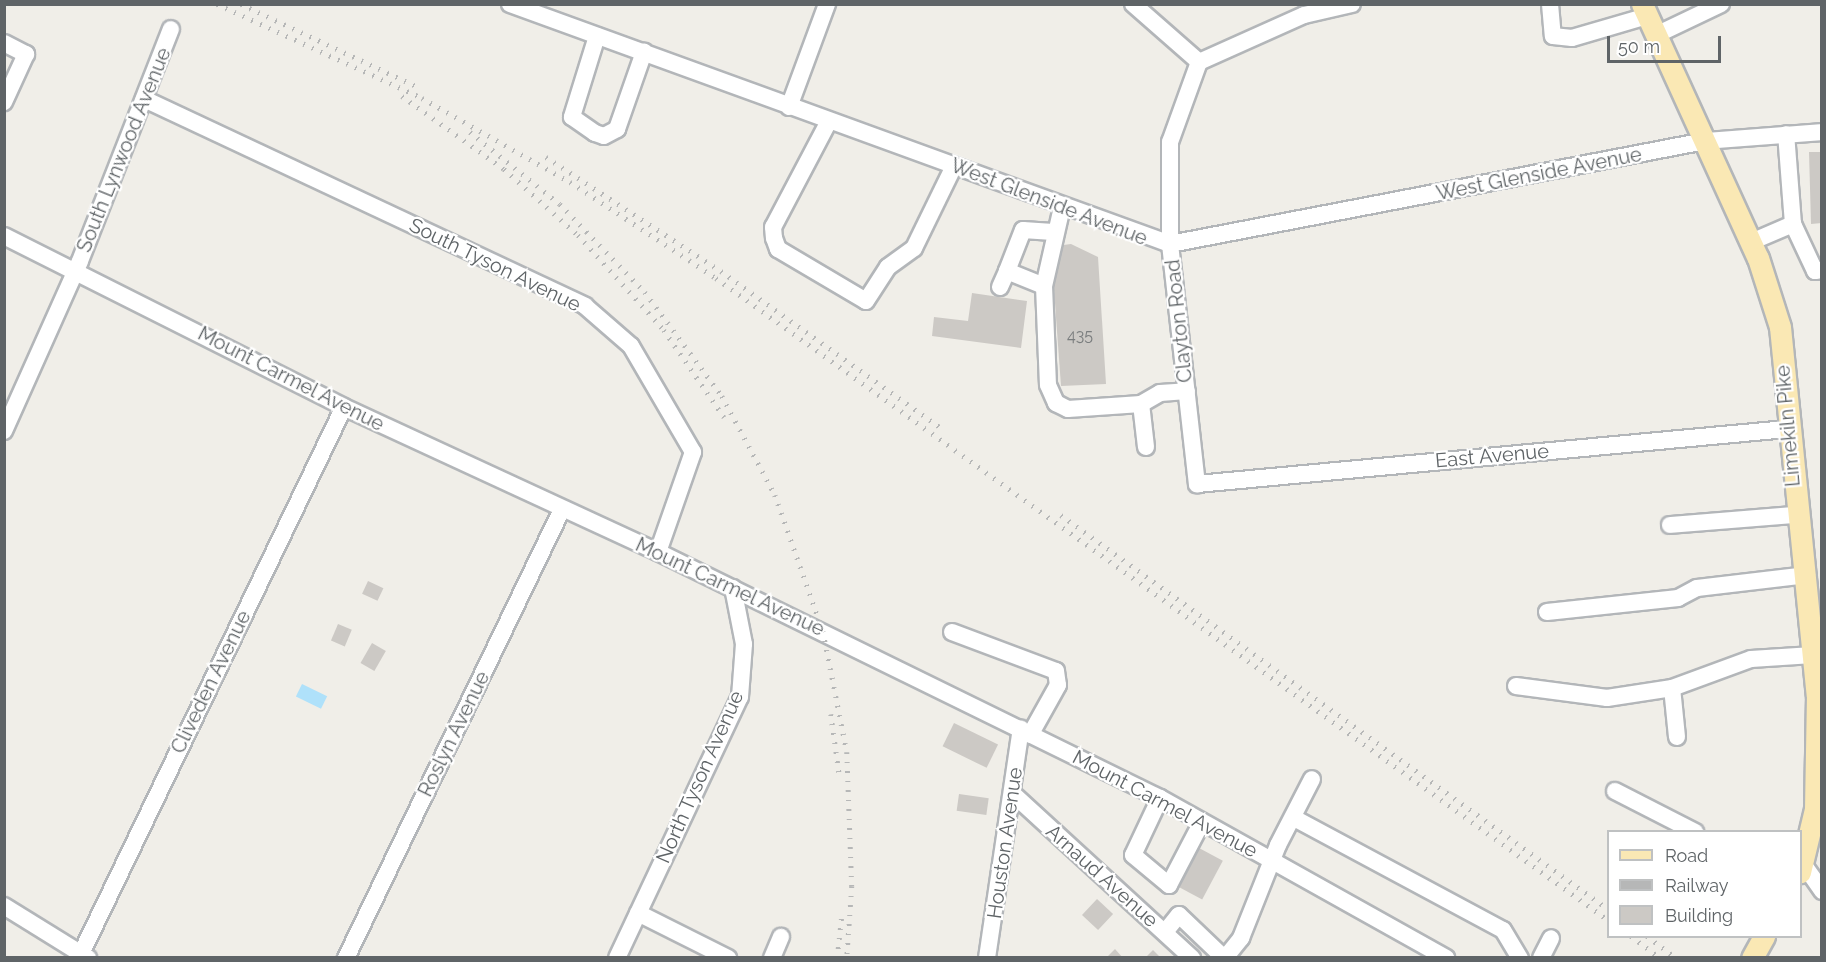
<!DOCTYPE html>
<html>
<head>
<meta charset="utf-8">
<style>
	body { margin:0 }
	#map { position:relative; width:1826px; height:962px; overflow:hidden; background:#f0eee8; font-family:Raleway,sans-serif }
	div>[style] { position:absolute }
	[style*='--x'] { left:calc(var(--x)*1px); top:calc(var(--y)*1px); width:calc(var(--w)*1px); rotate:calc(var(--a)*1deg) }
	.water>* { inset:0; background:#afe1fa; transform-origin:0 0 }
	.building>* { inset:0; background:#ccc9c5; transform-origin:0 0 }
	.roads { filter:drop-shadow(2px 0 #b3b6b9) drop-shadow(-2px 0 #b3b6b9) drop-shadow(0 2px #b3b6b9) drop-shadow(0 -2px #b3b6b9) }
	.minor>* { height:16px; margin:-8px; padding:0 8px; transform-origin:8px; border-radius:8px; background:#fff }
	.major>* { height:21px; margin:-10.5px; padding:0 10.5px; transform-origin:10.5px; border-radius:10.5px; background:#fae8b4 }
	.rail>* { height:4.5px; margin-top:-2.25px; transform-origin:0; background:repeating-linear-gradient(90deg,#b6b7b7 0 1.5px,transparent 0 9.5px) }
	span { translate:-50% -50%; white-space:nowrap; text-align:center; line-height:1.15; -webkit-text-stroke:4.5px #fff; paint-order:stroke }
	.number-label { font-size:16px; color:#7a7d7e }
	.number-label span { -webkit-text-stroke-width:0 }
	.street-label { font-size:20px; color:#5f6467 }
	.frame { position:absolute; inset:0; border:6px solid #5f6467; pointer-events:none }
	.legend { position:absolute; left:1607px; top:830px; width:195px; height:108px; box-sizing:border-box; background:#fff; border:2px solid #bfc1c2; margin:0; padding:8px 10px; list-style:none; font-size:18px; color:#5f6467 }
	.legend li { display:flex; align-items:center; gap:12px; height:30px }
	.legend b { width:30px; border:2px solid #bfc1c2 }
	.scale { position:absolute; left:1607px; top:36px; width:114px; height:27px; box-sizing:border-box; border:3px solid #5f6467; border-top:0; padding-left:8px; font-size:18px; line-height:21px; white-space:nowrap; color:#5f6467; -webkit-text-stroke:4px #fff; paint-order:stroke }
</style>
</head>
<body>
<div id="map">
	<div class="water">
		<i style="left:302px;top:684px;width:28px;height:14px;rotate:26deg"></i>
	</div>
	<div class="building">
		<i style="clip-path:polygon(1809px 152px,1822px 152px,1822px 223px,1811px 224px)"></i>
		<i style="clip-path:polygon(1071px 244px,1098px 257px,1106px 384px,1061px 386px,1053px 276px,1056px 246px)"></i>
		<i style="clip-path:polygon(972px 293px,1027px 301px,1021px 348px,932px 336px,934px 317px,968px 321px)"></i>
		<i style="left:368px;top:581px;width:17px;height:14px;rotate:25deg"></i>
		<i style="left:338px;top:624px;width:15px;height:18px;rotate:23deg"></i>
		<i style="left:372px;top:643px;width:16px;height:23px;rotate:30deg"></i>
		<i style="left:954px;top:723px;width:49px;height:26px;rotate:26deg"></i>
		<i style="left:959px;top:794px;width:30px;height:17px;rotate:8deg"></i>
		<i style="left:1199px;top:848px;width:27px;height:44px;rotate:28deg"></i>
		<i style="left:1097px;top:899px;width:22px;height:22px;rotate:43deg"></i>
		<i style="clip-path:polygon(1115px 949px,1123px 958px,1106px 958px)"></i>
		<i style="clip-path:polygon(1153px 950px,1161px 958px,1145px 958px)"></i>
	</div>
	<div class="roads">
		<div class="minor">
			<i style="--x:510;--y:4;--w:702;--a:19.98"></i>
			<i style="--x:1170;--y:244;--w:545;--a:-10.9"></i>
			<i style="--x:1705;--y:141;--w:117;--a:-4.4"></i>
			<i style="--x:1133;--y:4;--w:88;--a:41.3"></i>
			<i style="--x:1352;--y:4;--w:49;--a:167.1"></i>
			<i style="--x:1304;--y:15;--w:115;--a:155.9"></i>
			<i style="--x:1199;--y:62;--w:85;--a:109.9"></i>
			<i style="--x:1170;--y:142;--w:102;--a:90"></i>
			<i style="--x:1170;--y:244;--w:242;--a:83.6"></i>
			<i style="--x:1197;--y:484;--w:593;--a:-5.33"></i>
			<i style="--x:1550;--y:4;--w:32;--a:85"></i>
			<i style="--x:1553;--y:36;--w:19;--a:6"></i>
			<i style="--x:1572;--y:38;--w:78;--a:-16.3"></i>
			<i style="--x:1656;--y:35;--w:72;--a:-25.5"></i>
			<i style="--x:597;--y:36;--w:85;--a:107.2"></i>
			<i style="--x:572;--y:117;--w:28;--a:35"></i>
			<i style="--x:595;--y:133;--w:9;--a:18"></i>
			<i style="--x:604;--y:136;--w:15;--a:-28"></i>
			<i style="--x:617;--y:129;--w:82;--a:-70.7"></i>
			<i style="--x:4;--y:43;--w:25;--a:27"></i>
			<i style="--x:26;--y:54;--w:53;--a:114.6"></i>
			<i style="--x:144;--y:99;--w:487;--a:25.1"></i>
			<i style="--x:585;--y:306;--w:61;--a:41"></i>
			<i style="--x:631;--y:346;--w:123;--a:59.7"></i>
			<i style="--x:693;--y:452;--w:106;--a:109.3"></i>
			<i style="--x:789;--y:107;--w:110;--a:-69.7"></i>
			<i style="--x:829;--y:121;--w:120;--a:117.8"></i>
			<i style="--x:773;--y:227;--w:11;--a:85"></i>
			<i style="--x:774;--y:238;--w:12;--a:70"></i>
			<i style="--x:778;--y:249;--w:102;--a:30.6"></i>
			<i style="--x:866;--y:301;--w:40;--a:-57.1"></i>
			<i style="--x:888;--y:267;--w:32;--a:-36"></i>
			<i style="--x:914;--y:248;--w:91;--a:-64"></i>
			<i style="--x:1062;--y:207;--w:81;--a:102.8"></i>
			<i style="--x:1044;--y:286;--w:99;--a:87.7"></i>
			<i style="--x:1048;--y:385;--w:20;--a:66"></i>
			<i style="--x:1056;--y:403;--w:13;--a:27"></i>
			<i style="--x:1068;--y:409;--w:73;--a:-3.9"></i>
			<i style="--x:1793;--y:224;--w:52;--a:64.9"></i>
			<i style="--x:1815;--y:271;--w:7;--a:-8"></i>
			<i style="--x:4;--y:236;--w:381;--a:26.7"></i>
			<i style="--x:344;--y:407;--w:346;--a:24.8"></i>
			<i style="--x:658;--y:552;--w:559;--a:26.11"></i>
			<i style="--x:1160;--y:798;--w:328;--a:29.2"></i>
			<i style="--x:1751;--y:242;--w:46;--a:-23.2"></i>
			<i style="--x:1793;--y:224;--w:90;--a:-94.4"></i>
			<i style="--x:1044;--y:286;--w:40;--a:-158"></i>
			<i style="--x:1007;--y:271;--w:44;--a:-68.7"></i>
			<i style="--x:1023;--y:230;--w:30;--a:4"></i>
			<i style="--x:1000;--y:287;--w:17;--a:-66"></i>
			<i style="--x:4;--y:431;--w:186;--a:-65.9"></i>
			<i style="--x:80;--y:261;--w:249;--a:-68.6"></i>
			<i style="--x:1146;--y:447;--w:43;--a:-96.6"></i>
			<i style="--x:1141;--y:404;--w:22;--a:-30"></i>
			<i style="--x:1160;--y:393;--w:27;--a:-4"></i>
			<i style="--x:1670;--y:525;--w:125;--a:-4.6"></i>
			<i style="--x:1547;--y:612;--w:132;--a:-6.1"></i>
			<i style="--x:1678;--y:598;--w:21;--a:-28"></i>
			<i style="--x:1697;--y:588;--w:111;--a:-6.7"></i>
			<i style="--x:952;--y:632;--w:111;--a:20.6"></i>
			<i style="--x:1056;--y:671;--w:14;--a:82"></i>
			<i style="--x:1058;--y:685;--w:57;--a:119.2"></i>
			<i style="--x:1516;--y:686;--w:92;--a:7.5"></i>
			<i style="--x:1607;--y:698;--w:66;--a:-8.7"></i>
			<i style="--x:1677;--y:737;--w:49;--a:-95.8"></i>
			<i style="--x:1672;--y:688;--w:84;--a:-20.2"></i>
			<i style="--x:1751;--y:659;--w:62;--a:-3.7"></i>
			<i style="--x:1615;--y:791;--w:90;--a:27.1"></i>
			<i style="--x:1013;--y:794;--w:243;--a:42.5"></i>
			<i style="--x:1160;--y:798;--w:63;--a:115.3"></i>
			<i style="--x:1133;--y:855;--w:47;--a:39.8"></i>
			<i style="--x:1169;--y:885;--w:71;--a:-62.4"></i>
			<i style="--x:1294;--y:818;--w:237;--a:28.2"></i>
			<i style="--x:1503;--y:930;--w:33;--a:59"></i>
			<i style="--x:1804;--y:865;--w:32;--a:55"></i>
			<i style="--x:4;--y:906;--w:99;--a:31.8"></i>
			<i style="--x:638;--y:913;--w:101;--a:26.6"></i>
			<i style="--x:1165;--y:932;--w:22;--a:-51"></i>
			<i style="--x:1179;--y:915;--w:62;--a:43.7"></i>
			<i style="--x:79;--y:958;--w:611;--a:-64.32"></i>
			<i style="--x:346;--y:958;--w:497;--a:-64.3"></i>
			<i style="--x:617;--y:958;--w:289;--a:-64.8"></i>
			<i style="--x:740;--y:697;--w:53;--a:-85.7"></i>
			<i style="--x:744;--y:644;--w:57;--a:-101.1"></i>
			<i style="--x:772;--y:958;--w:23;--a:-67"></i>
			<i style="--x:987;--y:958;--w:232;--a:-81.6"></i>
			<i style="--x:1225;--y:958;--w:26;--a:-51"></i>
			<i style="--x:1241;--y:938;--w:100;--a:-68.3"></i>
			<i style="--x:1278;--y:845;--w:74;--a:-62.7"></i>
			<i style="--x:1541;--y:958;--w:22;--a:-63"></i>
		</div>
		<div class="major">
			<i style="--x:1642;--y:4;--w:279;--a:65.5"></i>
			<i style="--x:1758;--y:258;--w:72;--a:72.3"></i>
			<i style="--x:1780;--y:327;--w:370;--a:84.3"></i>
			<i style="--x:1817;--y:695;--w:114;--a:91"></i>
			<i style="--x:1815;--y:809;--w:65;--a:103.4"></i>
			<i style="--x:1752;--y:958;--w:25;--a:-61"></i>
		</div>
	</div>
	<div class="rail">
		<i style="--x:217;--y:4;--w:226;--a:24.6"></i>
		<i style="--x:422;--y:98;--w:170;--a:29.6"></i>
		<i style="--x:570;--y:182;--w:175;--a:33.3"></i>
		<i style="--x:716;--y:278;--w:1099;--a:35.74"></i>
		<i style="--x:241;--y:4;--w:198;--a:25.1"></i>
		<i style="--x:402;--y:96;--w:125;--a:35.6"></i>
		<i style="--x:504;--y:169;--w:99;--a:41.7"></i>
		<i style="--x:578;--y:235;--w:128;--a:47.8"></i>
		<i style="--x:664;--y:330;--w:106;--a:55.4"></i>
		<i style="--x:470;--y:132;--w:115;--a:38.7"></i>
		<i style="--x:560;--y:204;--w:122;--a:46"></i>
		<i style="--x:645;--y:292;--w:129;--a:53.5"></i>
		<i style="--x:722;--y:396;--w:112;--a:61.8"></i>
		<i style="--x:775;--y:495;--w:144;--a:70.6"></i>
		<i style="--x:823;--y:631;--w:123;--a:78.8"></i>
		<i style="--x:847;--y:752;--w:134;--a:87.9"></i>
		<i style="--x:852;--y:886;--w:72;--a:94"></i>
		<i style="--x:546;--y:157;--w:209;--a:33.1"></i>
		<i style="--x:721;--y:271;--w:274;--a:35.5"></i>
		<i style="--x:1061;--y:515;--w:674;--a:35.76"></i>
		<i style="--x:831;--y:714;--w:66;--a:82.1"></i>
		<i style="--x:1631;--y:936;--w:36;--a:37"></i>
		<i style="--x:1647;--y:936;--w:36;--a:37"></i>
		<i style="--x:837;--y:958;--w:47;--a:-83.9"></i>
	</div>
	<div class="number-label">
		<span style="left:1080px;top:336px">435</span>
	</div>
	<div class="street-label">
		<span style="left:124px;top:150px;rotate:-68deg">South Lynwood Avenue</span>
		<span style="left:1539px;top:174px;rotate:-11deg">West Glenside Avenue</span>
		<span style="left:1049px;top:202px;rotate:21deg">West Glenside Avenue</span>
		<span style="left:495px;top:265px;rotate:26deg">South Tyson Avenue</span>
		<span style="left:1179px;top:321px;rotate:-96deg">Clayton Road</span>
		<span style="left:291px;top:379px;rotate:27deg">Mount Carmel Avenue</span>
		<span style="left:1788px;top:426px;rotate:-95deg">Limekiln Pike</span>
		<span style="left:1492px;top:456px;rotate:-5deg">East Avenue</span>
		<span style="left:730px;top:587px;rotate:25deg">Mount Carmel Avenue</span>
		<span style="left:211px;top:682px;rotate:-64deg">Cliveden Avenue</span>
		<span style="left:454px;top:734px;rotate:-64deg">Roslyn Avenue</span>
		<span style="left:700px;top:777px;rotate:-66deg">North Tyson Avenue</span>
		<span style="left:1165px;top:804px;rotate:28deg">Mount Carmel Avenue</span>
		<span style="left:1005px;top:843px;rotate:-82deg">Houston Avenue</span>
		<span style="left:1102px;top:876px;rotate:42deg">Arnaud Avenue</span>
	</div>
	<div class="frame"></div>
	<ul class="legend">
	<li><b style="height:8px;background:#fae8b4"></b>Road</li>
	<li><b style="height:8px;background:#b6b7b7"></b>Railway</li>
	<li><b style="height:16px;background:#ccc9c5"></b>Building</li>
	</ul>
	<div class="scale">50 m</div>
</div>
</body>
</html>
